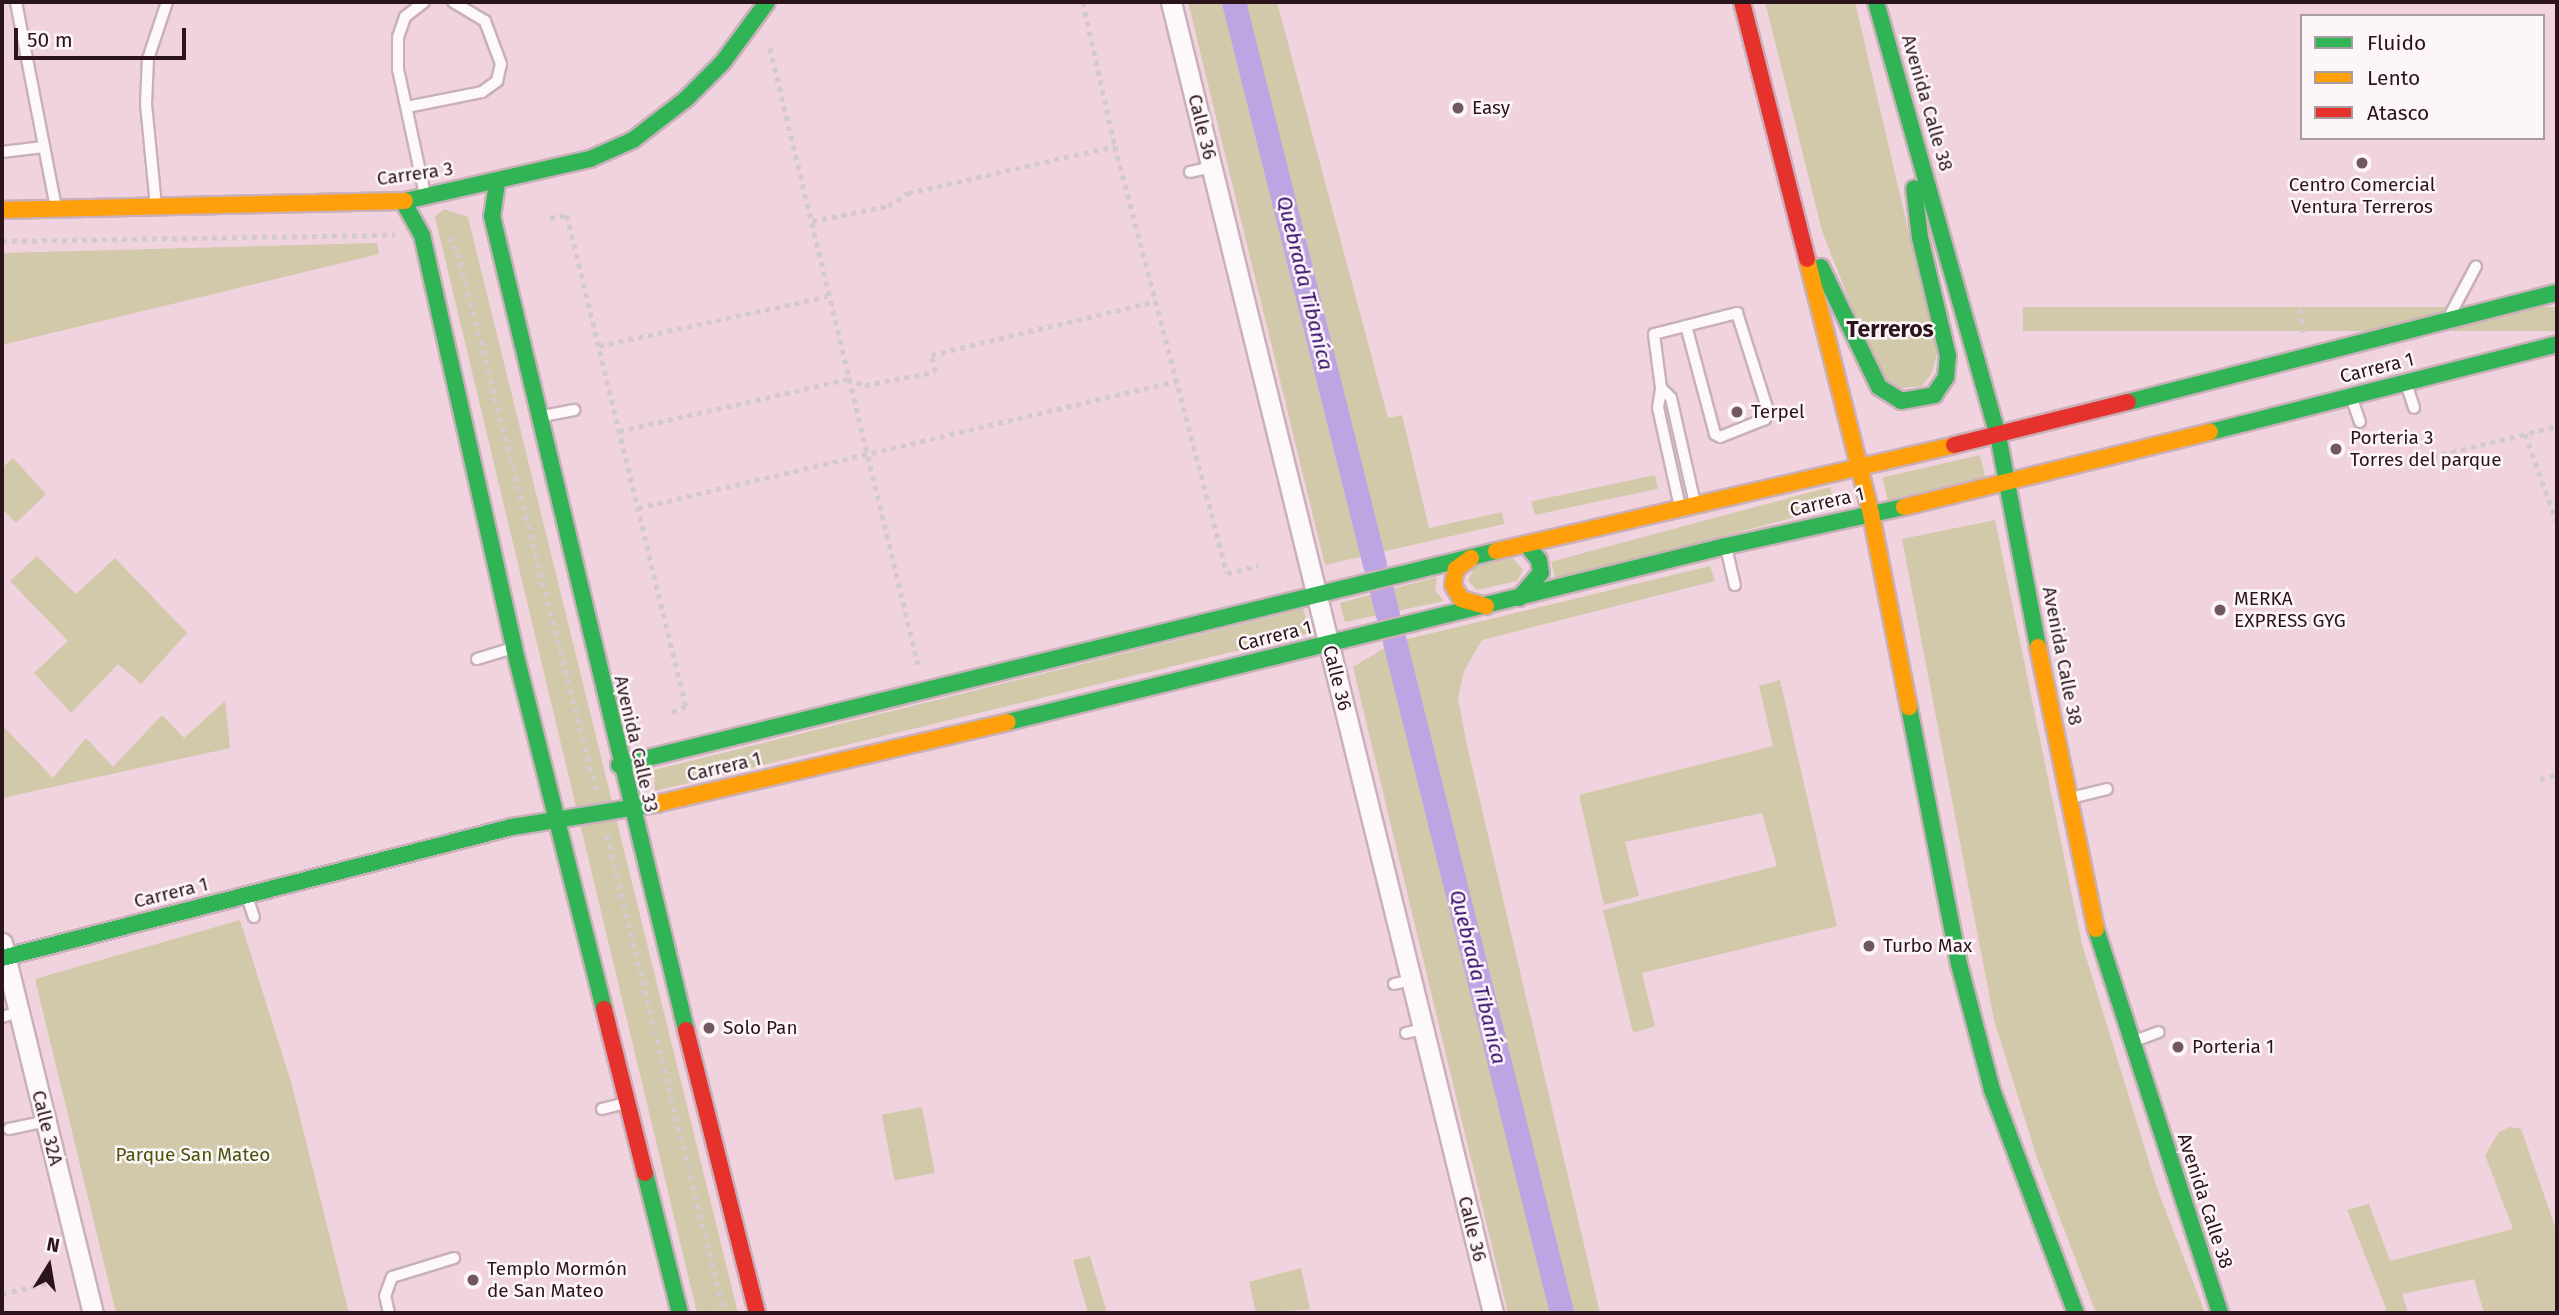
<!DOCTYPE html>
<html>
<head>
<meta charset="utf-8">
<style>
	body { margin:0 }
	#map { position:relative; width:2559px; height:1315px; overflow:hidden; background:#f0d3de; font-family:"Fira Sans",sans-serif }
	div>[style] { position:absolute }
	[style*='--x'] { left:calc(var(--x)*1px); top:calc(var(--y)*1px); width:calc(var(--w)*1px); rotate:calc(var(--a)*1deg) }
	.green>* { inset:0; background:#d1c9a9; transform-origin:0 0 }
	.canal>* { height:24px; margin:-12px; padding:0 12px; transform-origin:12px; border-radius:12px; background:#bca5e2 }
	.path>* { height:4.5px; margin-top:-2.25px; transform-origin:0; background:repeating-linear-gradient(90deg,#d3cacd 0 5px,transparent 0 10px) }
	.roads { filter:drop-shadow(2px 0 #c9b0b9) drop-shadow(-2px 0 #c9b0b9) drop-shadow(0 2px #c9b0b9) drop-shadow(0 -2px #c9b0b9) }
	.lane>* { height:10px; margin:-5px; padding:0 5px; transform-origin:5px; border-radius:5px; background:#fdf8fa }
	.street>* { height:19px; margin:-9.5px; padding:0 9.5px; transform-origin:9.5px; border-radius:9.5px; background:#fdf8fa }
	.fast>* { height:16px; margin:-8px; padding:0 8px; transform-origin:8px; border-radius:8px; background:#30b455 }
	.slow>* { height:16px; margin:-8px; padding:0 8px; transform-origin:8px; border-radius:8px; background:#ff9f0a }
	.jam>* { height:16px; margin:-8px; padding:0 8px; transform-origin:8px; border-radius:8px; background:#e5322d }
	.dots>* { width:19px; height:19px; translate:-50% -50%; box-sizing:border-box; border:4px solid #fdf6f9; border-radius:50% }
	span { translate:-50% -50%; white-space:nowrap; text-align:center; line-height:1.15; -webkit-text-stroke:5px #fdf6f9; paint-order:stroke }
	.street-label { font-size:19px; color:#2c141d }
	.poi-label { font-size:19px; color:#2c141d }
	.left { translate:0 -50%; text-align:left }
	.park-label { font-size:19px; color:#4b520a }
	.water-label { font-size:21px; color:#360b6d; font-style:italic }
	.quarter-label { font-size:23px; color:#2c141d; font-weight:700 }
	.frame { position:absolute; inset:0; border:4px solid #2c141d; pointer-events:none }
	.legend { position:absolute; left:2300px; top:14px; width:245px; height:126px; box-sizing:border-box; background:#fdf6f9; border:2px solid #a99ca1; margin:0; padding:9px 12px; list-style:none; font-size:21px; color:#2c141d }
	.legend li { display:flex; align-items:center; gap:14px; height:35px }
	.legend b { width:35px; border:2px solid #a99ca1 }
	.north { position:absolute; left:14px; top:1231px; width:70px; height:70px; -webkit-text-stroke:5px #fdf6f9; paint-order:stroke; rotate:11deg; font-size:19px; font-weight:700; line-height:28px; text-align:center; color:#2c141d }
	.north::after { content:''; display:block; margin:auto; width:24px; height:32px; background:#2c141d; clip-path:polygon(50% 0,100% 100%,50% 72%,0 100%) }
	.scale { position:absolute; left:14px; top:28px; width:172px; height:32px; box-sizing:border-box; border:4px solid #2c141d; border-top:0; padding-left:9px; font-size:21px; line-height:24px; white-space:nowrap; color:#2c141d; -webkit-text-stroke:5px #fdf6f9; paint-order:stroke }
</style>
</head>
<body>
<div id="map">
	<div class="green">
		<i style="clip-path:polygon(1188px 2px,1277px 2px,1388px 418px,1402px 415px,1429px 528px,1502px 512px,1504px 524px,1325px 565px)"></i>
		<i style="clip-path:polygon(1765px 2px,1855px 2px,1937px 353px,1932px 373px,1922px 386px,1900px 388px,1883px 377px,1870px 353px,1822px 231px)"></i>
		<i style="clip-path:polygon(444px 209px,468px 217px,738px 1313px,697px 1313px,435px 217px)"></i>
		<i style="clip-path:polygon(377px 243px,379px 254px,2px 345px,2px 253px)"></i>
		<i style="left:2557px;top:307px;width:24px;height:534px;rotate:90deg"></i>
		<i style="left:1980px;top:455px;width:23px;height:100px;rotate:77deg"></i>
		<i style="clip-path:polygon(13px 458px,46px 494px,16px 523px,2px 508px,2px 468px)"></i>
		<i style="left:1655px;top:475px;width:14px;height:126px;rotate:78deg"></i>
		<i style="left:1830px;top:487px;width:20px;height:289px;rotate:75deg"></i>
		<i style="clip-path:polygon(1995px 520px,2082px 944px,2157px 1188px,2205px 1313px,2096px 1313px,2037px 1158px,1994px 1020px,1902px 539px)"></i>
		<i style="clip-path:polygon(37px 556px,76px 594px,115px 558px,187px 633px,141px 684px,118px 664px,71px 713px,34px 673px,68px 641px,10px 581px)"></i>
		<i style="clip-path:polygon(1513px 558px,1523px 570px,1517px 581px,1477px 590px,1468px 581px,1474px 567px)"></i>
		<i style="clip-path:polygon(1710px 566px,1715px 581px,1482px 640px,1464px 671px,1458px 698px,1466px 741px,1600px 1313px,1508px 1313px,1353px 667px,1395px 642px)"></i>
		<i style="clip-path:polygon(1437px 577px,1435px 591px,1444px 601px,1345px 622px,1340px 603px)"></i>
		<i style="clip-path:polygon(1303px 609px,1310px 633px,655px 791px,654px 770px)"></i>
		<i style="clip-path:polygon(1780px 680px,1837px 926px,1642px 973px,1655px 1026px,1633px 1033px,1603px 910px,1777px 866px,1762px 813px,1625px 842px,1639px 896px,1604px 905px,1579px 795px,1773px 746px,1759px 686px)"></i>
		<i style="clip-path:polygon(225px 701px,230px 748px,2px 798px,2px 725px,53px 778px,86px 738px,113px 767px,162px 715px,184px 738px)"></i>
		<i style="clip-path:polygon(240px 920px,292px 1085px,349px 1313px,116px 1313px,35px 979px)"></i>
		<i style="left:922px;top:1107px;width:67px;height:41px;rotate:79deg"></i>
		<i style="clip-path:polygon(2510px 1127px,2521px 1129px,2557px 1232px,2557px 1313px,2484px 1313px,2474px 1279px,2402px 1294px,2408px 1313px,2388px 1313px,2347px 1210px,2369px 1204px,2390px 1261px,2513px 1229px,2485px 1155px,2499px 1132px)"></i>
		<i style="clip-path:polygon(1090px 1256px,1107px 1313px,1088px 1313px,1073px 1260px)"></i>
		<i style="clip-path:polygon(1301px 1268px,1310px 1309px,1256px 1313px,1249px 1282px)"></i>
	</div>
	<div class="canal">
		<i style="--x:1234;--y:2;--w:580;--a:75.94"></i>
		<i style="--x:1382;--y:591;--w:25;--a:76"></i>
		<i style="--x:1395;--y:642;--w:691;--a:76.02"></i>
	</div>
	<div class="path">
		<i style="--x:1083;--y:2;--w:148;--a:77.5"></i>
		<i style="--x:1115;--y:146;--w:441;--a:75.3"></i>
		<i style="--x:1227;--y:573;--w:32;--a:-13"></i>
		<i style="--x:770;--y:48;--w:634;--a:76.49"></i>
		<i style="--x:550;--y:218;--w:17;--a:-10"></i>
		<i style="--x:567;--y:215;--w:506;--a:76.4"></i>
		<i style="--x:686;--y:707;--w:19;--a:159"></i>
		<i style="--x:812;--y:221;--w:77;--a:-11.2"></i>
		<i style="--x:888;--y:206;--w:24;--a:-33"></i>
		<i style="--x:908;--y:193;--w:212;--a:-12.8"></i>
		<i style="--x:449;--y:237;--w:18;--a:61"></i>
		<i style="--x:458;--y:253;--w:557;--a:75.54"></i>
		<i style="--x:2;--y:241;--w:393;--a:-0.9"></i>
		<i style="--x:2300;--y:309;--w:24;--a:81"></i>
		<i style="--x:599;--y:346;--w:234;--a:-12.3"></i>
		<i style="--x:619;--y:431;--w:234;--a:-12.8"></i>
		<i style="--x:847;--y:379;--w:19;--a:18"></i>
		<i style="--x:865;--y:385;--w:71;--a:-10.5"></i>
		<i style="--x:935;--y:372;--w:17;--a:-103"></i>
		<i style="--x:931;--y:355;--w:231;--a:-13.5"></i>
		<i style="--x:2525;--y:434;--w:94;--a:70"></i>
		<i style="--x:2432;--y:457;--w:129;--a:-13.9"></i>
		<i style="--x:638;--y:508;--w:553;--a:-13.28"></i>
		<i style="--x:2540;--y:780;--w:18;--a:-19"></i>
		<i style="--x:607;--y:835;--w:492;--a:76.2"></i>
		<i style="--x:2;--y:1294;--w:47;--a:-13.4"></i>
	</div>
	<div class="roads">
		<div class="lane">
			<i style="--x:16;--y:2;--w:210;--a:79"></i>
			<i style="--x:424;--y:2;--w:24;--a:142"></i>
			<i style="--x:405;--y:17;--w:21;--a:109"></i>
			<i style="--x:398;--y:37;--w:32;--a:90"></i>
			<i style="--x:398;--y:69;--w:129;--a:77.9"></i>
			<i style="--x:407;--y:107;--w:76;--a:-11.3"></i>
			<i style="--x:482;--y:92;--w:19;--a:-36"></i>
			<i style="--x:497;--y:81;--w:17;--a:-77"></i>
			<i style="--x:501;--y:64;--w:46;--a:-110.4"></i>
			<i style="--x:485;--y:21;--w:37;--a:-149"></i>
			<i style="--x:2;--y:152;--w:42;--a:-6.8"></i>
			<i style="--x:1190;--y:172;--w:23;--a:-13"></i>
			<i style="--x:156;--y:206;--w:102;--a:-95.6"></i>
			<i style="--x:146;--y:104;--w:45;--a:-87.5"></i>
			<i style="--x:148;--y:59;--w:60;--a:-71.6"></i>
			<i style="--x:2450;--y:315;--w:55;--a:-62"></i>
			<i style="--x:2406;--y:383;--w:26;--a:72"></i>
			<i style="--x:1661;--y:388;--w:14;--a:45"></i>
			<i style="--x:1671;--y:398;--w:109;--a:77.2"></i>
			<i style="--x:2352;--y:399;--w:24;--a:71"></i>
			<i style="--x:538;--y:417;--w:37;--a:-11"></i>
			<i style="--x:1680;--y:507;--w:101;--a:-102.5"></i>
			<i style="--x:1658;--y:408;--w:20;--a:-81"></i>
			<i style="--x:1661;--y:388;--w:54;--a:-97.4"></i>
			<i style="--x:1654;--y:334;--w:33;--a:-14"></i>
			<i style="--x:1686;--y:326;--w:53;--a:-14.3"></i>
			<i style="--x:1737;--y:313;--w:103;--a:72.4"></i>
			<i style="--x:1768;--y:411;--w:9;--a:111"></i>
			<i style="--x:1765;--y:419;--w:48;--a:158.2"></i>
			<i style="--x:1720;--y:437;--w:6;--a:-149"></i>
			<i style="--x:1715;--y:434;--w:112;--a:-105"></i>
			<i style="--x:1726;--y:547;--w:39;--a:77"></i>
			<i style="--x:477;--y:659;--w:38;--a:-17"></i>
			<i style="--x:2071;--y:798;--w:37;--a:-14"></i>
			<i style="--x:247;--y:896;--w:22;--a:72"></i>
			<i style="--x:1394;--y:984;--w:17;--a:-13"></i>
			<i style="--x:2;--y:1017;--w:18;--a:-16"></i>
			<i style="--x:1406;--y:1033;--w:17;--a:-13"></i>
			<i style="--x:2137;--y:1040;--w:23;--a:-20"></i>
			<i style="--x:602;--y:1109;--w:25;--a:-14"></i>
			<i style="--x:9;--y:1129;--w:38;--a:-12"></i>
			<i style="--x:389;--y:1313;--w:17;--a:-103"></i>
			<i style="--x:385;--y:1296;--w:20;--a:-70"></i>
			<i style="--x:392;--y:1277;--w:65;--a:-17"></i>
		</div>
		<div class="street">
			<i style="--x:1171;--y:2;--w:1350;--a:76.2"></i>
			<i style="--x:2;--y:943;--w:381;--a:76.2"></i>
		</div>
		<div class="fast">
			<i style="--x:1876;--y:2;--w:450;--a:74.3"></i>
			<i style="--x:1998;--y:435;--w:216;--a:79.3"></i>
			<i style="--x:497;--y:182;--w:34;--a:98"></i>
			<i style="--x:492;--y:216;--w:837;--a:76.59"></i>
			<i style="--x:403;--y:201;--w:39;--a:61"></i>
			<i style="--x:422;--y:235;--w:423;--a:77.4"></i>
			<i style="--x:514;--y:648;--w:372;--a:76"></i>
			<i style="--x:405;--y:201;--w:190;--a:-12.8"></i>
			<i style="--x:590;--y:159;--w:47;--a:-23.8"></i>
			<i style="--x:633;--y:140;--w:67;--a:-37.7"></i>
			<i style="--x:686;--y:99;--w:52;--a:-45"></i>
			<i style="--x:723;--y:62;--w:74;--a:-53.7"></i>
			<i style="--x:1821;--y:267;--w:133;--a:64.2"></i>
			<i style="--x:1879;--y:387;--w:26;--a:32"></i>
			<i style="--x:1901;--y:401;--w:34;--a:-10"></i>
			<i style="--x:1934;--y:395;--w:22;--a:-56"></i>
			<i style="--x:1946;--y:377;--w:21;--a:-85"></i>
			<i style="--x:1948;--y:356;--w:121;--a:-103.3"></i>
			<i style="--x:1920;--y:238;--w:50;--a:-96.8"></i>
			<i style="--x:2128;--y:402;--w:443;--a:-14.3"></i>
			<i style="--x:2210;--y:432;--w:358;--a:-14.2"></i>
			<i style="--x:1519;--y:598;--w:33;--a:-49"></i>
			<i style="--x:1541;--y:573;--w:13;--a:-99"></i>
			<i style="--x:1539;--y:560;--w:19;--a:-129"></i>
			<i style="--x:1909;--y:707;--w:262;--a:79"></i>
			<i style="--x:1959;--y:964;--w:130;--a:75.3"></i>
			<i style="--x:1992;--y:1090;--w:238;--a:69.4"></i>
			<i style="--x:1008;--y:722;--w:739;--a:-13.77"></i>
			<i style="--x:1726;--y:546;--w:182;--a:-12.4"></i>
			<i style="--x:619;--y:765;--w:903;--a:-13.71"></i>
			<i style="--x:2096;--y:929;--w:404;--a:72.1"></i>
			<i style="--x:2;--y:958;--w:527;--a:-14.41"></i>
			<i style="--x:512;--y:827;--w:146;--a:-9.1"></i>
			<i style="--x:645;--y:1173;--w:144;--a:76"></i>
		</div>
		<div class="slow">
			<i style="--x:2;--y:210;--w:403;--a:-1.3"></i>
			<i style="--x:1807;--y:259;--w:263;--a:75.9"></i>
			<i style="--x:1871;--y:514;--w:197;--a:78.9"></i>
			<i style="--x:1904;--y:507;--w:315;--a:-13.8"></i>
			<i style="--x:1496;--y:551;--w:470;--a:-13"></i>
			<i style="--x:1471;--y:558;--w:19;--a:144"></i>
			<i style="--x:1456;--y:569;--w:16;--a:101"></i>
			<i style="--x:1453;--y:585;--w:16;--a:60"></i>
			<i style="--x:1461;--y:599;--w:26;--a:16"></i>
			<i style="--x:2038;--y:647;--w:288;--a:78.4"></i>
			<i style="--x:656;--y:804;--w:361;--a:-13.1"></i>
		</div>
		<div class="jam">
			<i style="--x:1742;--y:2;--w:265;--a:75.8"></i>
			<i style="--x:1954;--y:445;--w:179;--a:-13.9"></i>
			<i style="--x:604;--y:1009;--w:169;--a:76"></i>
			<i style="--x:686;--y:1030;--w:292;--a:75.9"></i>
		</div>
	</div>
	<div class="dots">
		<i style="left:1458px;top:108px;background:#715761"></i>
		<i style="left:2362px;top:163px;background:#715761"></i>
		<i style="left:1737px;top:412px;background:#715761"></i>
		<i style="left:2336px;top:449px;background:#715761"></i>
		<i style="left:2220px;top:610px;background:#715761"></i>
		<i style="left:1869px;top:946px;background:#715761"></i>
		<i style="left:709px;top:1028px;background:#715761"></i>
		<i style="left:2178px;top:1047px;background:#715761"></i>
		<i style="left:473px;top:1280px;background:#715761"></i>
	</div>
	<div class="street-label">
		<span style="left:1927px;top:103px;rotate:74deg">Avenida Calle 38</span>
		<span style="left:1202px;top:127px;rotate:76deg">Calle 36</span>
		<span style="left:415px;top:174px;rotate:-8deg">Carrera 3</span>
		<span style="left:2377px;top:368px;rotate:-14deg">Carrera 1</span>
		<span style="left:1827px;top:502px;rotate:-13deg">Carrera 1</span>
		<span style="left:1275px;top:636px;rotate:-14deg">Carrera 1</span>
		<span style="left:2062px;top:656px;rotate:79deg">Avenida Calle 38</span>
		<span style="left:1337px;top:678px;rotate:76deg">Calle 36</span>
		<span style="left:636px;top:744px;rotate:77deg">Avenida Calle 33</span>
		<span style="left:724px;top:767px;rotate:-13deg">Carrera 1</span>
		<span style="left:171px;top:893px;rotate:-14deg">Carrera 1</span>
		<span style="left:47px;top:1128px;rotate:76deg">Calle 32A</span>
		<span style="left:2205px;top:1201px;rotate:72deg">Avenida Calle 38</span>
		<span style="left:1472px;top:1229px;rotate:76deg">Calle 36</span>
	</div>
	<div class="poi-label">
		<span class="left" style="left:1472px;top:108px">Easy</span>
		<span style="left:2362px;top:196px">Centro Comercial<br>Ventura Terreros</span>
		<span class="left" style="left:1751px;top:412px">Terpel</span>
		<span class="left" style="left:2350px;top:449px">Porteria 3<br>Torres del parque</span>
		<span class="left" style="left:2234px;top:610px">MERKA<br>EXPRESS GYG</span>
		<span class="left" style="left:1883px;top:946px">Turbo Max</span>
		<span class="left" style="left:723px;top:1028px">Solo Pan</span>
		<span class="left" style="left:2192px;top:1047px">Porteria 1</span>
		<span class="left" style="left:487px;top:1280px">Templo Mormón<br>de San Mateo</span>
	</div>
	<div class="park-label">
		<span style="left:193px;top:1155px">Parque San Mateo</span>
	</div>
	<div class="water-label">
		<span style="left:1305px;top:283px;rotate:76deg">Quebrada Tibaníca</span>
		<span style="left:1478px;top:977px;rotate:76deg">Quebrada Tibaníca</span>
	</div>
	<div class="quarter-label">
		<span style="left:1890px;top:329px">Terreros</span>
	</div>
	<div class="frame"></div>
	<ul class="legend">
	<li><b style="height:9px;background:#30b455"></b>Fluido</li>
	<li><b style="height:9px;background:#ff9f0a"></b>Lento</li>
	<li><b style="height:9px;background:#e5322d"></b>Atasco</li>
	</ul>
	<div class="north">N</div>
	<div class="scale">50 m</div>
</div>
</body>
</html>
